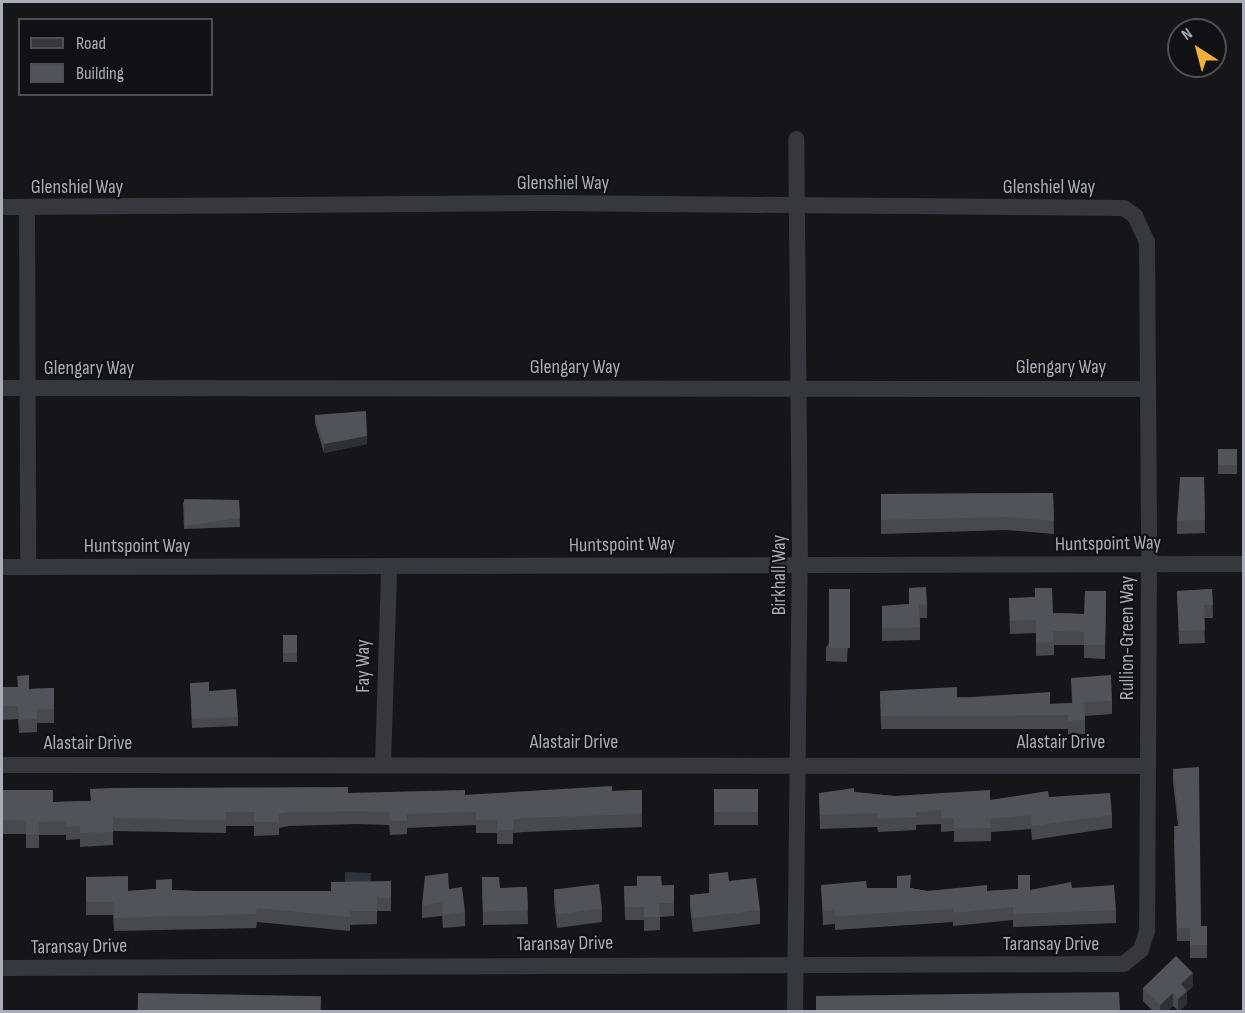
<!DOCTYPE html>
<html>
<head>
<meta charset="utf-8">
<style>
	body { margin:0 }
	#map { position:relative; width:1245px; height:1013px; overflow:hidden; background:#161618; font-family:"Sofia Sans Condensed",sans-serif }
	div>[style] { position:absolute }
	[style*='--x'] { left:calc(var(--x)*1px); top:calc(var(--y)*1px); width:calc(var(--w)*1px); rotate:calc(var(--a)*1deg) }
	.water>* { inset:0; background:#2c353c; transform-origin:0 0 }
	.minor>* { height:16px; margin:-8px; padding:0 8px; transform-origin:8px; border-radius:8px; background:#37383d }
	.wall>* { inset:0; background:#47494d; transform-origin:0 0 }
	.shaded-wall>* { inset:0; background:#2f3033 }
	.building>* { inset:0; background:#525359; transform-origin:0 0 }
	span { translate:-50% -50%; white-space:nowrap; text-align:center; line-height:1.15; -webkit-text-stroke:4.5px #111113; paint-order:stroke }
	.street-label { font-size:20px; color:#a8adb8 }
	.frame { position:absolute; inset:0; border:3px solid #a8adb8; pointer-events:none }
	.legend { position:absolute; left:18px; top:18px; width:195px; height:78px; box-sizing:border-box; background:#111113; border:2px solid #4d4f55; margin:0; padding:8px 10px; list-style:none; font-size:18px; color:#a8adb8 }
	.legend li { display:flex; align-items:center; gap:12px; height:30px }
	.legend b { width:30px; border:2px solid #4d4f55 }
	.north { position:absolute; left:1167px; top:18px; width:60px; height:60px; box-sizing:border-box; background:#111113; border:2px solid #4d4f55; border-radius:50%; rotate:324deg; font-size:16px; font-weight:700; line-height:24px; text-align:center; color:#a8adb8 }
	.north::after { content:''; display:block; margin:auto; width:21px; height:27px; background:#f2b134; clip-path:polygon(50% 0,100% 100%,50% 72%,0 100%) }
</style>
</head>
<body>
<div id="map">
	<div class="water">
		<i style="left:345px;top:872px;width:26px;height:13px;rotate:2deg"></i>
	</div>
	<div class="minor">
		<i style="--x:2;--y:207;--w:546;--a:-0.42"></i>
		<i style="--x:548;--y:203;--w:576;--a:0.5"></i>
		<i style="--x:1124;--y:208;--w:14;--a:36"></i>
		<i style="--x:1135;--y:216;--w:29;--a:65"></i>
		<i style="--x:1147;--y:242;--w:323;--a:89.6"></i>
		<i style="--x:1149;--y:565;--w:366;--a:90.3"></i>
		<i style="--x:1147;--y:931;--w:20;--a:108"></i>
		<i style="--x:1141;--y:950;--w:22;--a:141"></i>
		<i style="--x:1124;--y:964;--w:1122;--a:179.8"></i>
		<i style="--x:27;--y:208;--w:358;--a:89.8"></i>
		<i style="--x:2;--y:388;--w:1146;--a:0.05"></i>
		<i style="--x:2;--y:567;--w:1242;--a:-0.14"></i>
		<i style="--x:383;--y:764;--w:195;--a:-88.2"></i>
		<i style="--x:2;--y:765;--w:1146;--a:0.05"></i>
		<i style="--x:795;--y:1012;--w:447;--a:-89.4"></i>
		<i style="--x:800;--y:565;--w:426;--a:-90.5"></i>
	</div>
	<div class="wall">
		<i style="clip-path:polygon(315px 415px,367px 444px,324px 453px,315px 423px)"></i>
		<i style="left:1218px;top:449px;width:19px;height:25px"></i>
		<i style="clip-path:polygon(1204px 477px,1205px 533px,1177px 534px,1177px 521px)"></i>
		<i style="clip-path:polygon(1053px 493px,1054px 534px,1006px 530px,881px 534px,881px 494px)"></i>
		<i style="left:239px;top:500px;width:27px;height:56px;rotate:88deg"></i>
		<i style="clip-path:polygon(909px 588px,927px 604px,927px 618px,920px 618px,920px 640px,882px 641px,882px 606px,909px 604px)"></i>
		<i style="clip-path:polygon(1212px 589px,1213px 618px,1204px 618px,1205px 643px,1179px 644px,1177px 591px)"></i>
		<i style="clip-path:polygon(1106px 591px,1105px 659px,1084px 658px,1084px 645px,1054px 645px,1054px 655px,1036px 656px,1036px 633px,1010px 634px,1009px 598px,1053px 613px,1084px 614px)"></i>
		<i style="clip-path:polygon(850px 603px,847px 662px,826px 661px,826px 648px)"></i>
		<i style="left:283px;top:635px;width:14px;height:27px"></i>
		<i style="clip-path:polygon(1071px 678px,1112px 701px,1112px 714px,1085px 716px,1085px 734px,1068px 734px,1068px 729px,881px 729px,880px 691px,1050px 704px,1072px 703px)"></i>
		<i style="clip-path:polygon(190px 683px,209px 691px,238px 717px,238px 726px,192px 728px)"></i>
		<i style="clip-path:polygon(2px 687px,29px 689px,54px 688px,54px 723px,37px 723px,37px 732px,19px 733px,18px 719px,2px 720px)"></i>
		<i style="clip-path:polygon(1173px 769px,1201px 926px,1207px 926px,1207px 958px,1190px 958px,1190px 941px,1177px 941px,1174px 840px,1178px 826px,1173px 782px)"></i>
		<i style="left:714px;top:789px;width:44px;height:36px"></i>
		<i style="clip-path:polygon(2px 790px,53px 802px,348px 793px,465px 795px,642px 790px,642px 827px,524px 832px,513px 833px,513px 844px,497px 844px,497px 833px,476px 833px,476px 825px,407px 828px,407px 834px,390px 835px,389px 825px,357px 824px,289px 826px,279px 828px,279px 835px,254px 836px,254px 826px,226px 826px,226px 833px,113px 831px,113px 845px,80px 847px,80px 839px,66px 840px,66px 835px,39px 835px,39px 848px,26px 848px,26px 834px,2px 834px)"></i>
		<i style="clip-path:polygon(854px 792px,894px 796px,990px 800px,1049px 797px,1112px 815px,1112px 828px,1032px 840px,1031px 829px,991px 832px,991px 841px,954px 842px,954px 831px,941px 832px,941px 824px,916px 825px,916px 830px,878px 832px,877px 827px,820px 829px,819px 793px)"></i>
		<i style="clip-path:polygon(709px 874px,729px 881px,760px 910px,760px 924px,693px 932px,690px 908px,690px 895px,709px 893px)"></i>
		<i style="clip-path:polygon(1018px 875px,1030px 890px,1072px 888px,1116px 910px,1116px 923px,1013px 927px,1013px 920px,953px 926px,953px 922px,835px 930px,835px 924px,823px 925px,821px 885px,867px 888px,910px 888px,927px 891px,987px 891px,1018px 889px)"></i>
		<i style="clip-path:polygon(86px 877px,128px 891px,156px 889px,156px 880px,172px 890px,195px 891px,331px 891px,391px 881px,391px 911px,377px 911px,377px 924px,350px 925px,350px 931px,257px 922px,256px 928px,114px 931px,113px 915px,86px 915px)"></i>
		<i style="clip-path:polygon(482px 877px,500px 888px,527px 887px,528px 924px,483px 925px)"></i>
		<i style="clip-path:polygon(674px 885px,674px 916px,660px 917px,660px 930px,644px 931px,644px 920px,625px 920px,624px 886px)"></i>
		<i style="clip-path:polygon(449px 889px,465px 912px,465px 926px,443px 928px,442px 916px,422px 918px,422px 905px)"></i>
		<i style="clip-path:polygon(554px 889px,602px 909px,602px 922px,557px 928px,554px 902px)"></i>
		<i style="clip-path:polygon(1193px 986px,1187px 992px,1187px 1004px,1179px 1011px,1173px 1006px,1167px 1011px,1153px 1011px,1143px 1001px,1143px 988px)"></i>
	</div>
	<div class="shaded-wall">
		<i style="clip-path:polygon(367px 436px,367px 444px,324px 453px,324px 444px)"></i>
		<i style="clip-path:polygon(1193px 973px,1193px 986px,1187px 992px,1187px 1004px,1178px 1011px,1178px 999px,1181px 984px)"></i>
		<i style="clip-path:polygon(1173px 993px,1173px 1006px,1167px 1011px,1160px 1011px,1160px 1005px)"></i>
	</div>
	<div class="building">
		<i style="clip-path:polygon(366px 411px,367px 436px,324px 444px,315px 415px)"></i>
		<i style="left:1218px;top:449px;width:19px;height:16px"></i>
		<i style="clip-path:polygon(1180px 477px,1204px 477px,1205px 520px,1177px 521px)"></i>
		<i style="clip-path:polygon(1053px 493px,1054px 521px,1006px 517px,881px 520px,881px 494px)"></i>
		<i style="clip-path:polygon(184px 499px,239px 500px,240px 518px,185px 526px)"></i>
		<i style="clip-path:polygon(926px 587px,927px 604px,919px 605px,920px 627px,882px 628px,882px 606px,909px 604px,909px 588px)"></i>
		<i style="clip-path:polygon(1035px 588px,1052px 588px,1053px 613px,1084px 614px,1085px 591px,1106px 591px,1105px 645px,1084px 645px,1084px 632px,1053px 631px,1054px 642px,1036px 643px,1036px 620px,1010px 621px,1009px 598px,1035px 597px)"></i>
		<i style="left:829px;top:589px;width:21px;height:59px"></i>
		<i style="clip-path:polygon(1212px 589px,1213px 605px,1204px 605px,1205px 630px,1179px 631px,1177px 591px)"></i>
		<i style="left:283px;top:635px;width:14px;height:18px"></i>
		<i style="clip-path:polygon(29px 675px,29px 689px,54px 688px,54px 709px,37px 710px,37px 719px,19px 720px,18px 706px,2px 706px,2px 687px,18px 687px,17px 676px)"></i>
		<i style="clip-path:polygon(1111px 675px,1112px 701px,1084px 702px,1085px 720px,1068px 721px,1068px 715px,881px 716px,880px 691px,957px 687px,957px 698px,1050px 692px,1050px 704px,1073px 703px,1071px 678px)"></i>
		<i style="clip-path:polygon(209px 682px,209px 691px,236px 689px,238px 717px,192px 719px,190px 683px)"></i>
		<i style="clip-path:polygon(1199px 767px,1201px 926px,1207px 926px,1207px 945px,1190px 945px,1190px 928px,1177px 928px,1174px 826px,1180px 826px,1173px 769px)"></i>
		<i style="clip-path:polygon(612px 786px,612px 791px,642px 790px,642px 814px,524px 818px,513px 820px,513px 830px,497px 830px,497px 820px,476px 820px,476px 812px,407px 814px,407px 821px,390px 821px,389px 812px,357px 811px,289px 812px,279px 814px,279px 822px,254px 822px,254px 812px,226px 812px,226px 820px,113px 818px,113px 832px,80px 833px,80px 826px,66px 827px,66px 821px,39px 822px,39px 834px,26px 835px,26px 821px,2px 820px,2px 790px,53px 790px,53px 802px,91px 801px,90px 789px,112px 788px,348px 787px,348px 793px,465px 790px,465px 795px)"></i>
		<i style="clip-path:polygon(854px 788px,854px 792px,894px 796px,990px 790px,990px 800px,1048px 791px,1049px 797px,1110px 793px,1112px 815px,1032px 826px,1031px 815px,990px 819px,991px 828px,954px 829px,954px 818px,941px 819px,941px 810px,916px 812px,916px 817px,878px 819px,877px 813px,820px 815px,819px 793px)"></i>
		<i style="left:714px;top:789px;width:44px;height:23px"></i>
		<i style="clip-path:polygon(728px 872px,729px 881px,756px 878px,760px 910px,693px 918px,690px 895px,711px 893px,709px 874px)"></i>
		<i style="clip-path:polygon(448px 873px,449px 889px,462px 887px,465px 912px,443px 915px,442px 903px,422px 905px,425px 876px)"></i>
		<i style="clip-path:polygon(911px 875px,910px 888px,927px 891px,987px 885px,987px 891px,1018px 889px,1018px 875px,1030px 875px,1030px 890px,1071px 882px,1072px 888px,1114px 885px,1116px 910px,1013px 914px,1013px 907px,953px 913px,953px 909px,835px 916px,835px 910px,823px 911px,821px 885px,866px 881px,867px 888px,897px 888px,897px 876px)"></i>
		<i style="clip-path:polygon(128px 876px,128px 891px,156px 889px,156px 880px,172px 879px,172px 890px,195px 891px,331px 891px,331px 882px,391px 881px,391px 898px,377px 898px,377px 911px,350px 911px,350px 917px,257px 908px,256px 914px,114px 918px,113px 902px,86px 902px,86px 877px)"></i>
		<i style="clip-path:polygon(637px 876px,661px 876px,662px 886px,674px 885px,674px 903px,659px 903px,660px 917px,644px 917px,644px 907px,625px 907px,624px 886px,637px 886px)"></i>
		<i style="clip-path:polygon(482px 877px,499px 877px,500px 888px,527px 887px,528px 910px,483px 912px)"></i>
		<i style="left:599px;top:884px;width:25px;height:45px;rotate:83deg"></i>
		<i style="clip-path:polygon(1176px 956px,1193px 973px,1181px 984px,1187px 991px,1178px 999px,1173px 993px,1160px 1005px,1143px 988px)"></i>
		<i style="clip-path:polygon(1119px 992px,1120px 1011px,816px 1011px,816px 996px)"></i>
		<i style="left:138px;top:993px;width:183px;height:18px;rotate:1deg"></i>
	</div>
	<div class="street-label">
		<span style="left:563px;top:183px">Glenshiel Way</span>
		<span style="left:77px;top:187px">Glenshiel Way</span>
		<span style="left:1049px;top:187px">Glenshiel Way</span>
		<span style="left:575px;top:367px">Glengary Way</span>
		<span style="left:1061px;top:367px">Glengary Way</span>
		<span style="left:89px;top:368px">Glengary Way</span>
		<span style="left:1108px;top:544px;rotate:-1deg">Huntspoint Way</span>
		<span style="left:622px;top:545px;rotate:-1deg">Huntspoint Way</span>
		<span style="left:137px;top:546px">Huntspoint Way</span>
		<span style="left:779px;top:575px;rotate:-90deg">Birkhall Way</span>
		<span style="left:1127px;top:638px;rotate:-90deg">Rullion-Green Way</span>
		<span style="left:363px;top:666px;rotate:-90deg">Fay Way</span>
		<span style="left:574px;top:742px">Alastair Drive</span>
		<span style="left:1061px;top:742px">Alastair Drive</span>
		<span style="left:88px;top:743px">Alastair Drive</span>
		<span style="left:565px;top:944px;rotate:-1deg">Taransay Drive</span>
		<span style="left:1051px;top:944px">Taransay Drive</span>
		<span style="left:79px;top:947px;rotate:-1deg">Taransay Drive</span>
	</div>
	<div class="frame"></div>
	<ul class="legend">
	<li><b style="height:8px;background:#37383d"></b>Road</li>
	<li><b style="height:16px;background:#525359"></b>Building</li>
	</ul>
	<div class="north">N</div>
</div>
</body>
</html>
